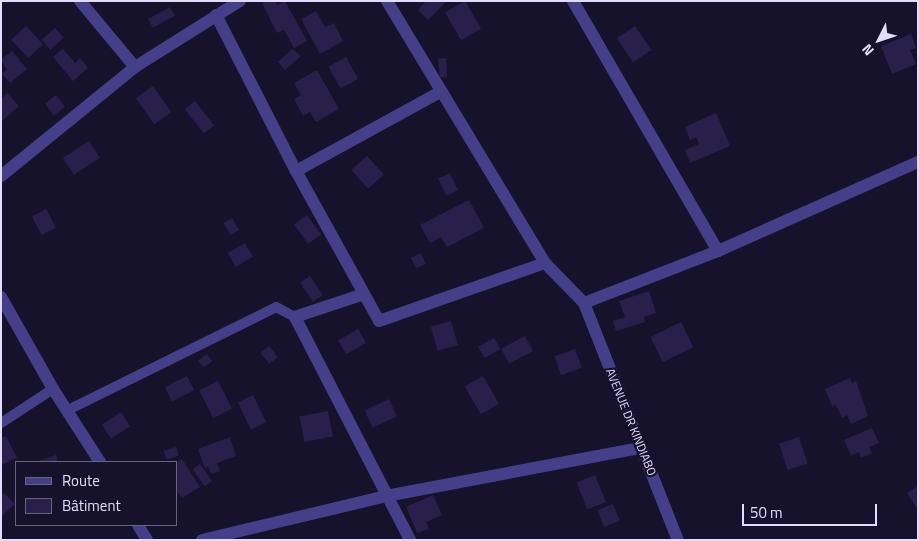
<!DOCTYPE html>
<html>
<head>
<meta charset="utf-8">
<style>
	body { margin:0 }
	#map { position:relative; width:919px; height:541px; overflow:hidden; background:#17122b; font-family:"Titillium Web",sans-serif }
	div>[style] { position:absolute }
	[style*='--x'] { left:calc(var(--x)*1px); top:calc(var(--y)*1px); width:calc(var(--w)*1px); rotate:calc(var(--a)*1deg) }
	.building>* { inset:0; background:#291f4b; transform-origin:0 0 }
	.service>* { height:10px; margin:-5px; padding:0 5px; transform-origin:5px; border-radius:5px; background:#443f88 }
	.minor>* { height:12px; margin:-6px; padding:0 6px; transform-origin:6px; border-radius:6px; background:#443f88 }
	span { translate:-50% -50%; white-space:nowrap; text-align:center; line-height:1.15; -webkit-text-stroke:4.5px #17122b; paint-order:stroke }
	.street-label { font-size:12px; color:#e2ddfe }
	.frame { position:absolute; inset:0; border:2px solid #e2ddfe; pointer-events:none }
	.legend { position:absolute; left:15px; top:461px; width:162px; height:65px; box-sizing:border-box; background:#17122b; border:1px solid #68637f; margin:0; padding:6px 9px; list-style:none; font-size:15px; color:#e2ddfe }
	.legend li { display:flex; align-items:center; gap:10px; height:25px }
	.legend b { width:25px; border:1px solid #68637f }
	.north { position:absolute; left:854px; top:15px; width:50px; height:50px; -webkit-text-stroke:4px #17122b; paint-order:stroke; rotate:229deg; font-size:14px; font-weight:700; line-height:20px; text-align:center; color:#e2ddfe }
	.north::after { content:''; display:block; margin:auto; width:18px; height:22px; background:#e2ddfe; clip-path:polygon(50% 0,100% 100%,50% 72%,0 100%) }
	.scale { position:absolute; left:742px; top:504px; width:135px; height:22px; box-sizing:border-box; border:2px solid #e2ddfe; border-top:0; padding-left:6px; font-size:15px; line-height:18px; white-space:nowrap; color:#e2ddfe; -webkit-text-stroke:4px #17122b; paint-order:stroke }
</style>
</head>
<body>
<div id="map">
	<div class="building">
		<i style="clip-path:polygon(266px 1px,275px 1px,277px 5px,285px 1px,307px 41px,294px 48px,284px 30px,277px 33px,262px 3px)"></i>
		<i style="clip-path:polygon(426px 1px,446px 1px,446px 2px,428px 20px,418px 10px)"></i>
		<i style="left:465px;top:1px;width:32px;height:23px;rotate:60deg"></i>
		<i style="left:170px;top:7px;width:10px;height:25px;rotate:61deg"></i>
		<i style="clip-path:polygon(316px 11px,325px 27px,334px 23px,343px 41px,320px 54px,301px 19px)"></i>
		<i style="left:26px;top:26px;width:25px;height:20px;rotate:47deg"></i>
		<i style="left:635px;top:26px;width:29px;height:22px;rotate:56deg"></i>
		<i style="left:55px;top:28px;width:13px;height:18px;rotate:48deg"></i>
		<i style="clip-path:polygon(911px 34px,916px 48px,910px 50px,916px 64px,892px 74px,881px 46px)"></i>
		<i style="clip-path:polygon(63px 49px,75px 63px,80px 58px,88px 68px,73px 81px,53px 57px)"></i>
		<i style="clip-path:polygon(292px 49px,301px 56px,285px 70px,278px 62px)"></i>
		<i style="clip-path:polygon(12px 51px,27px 69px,10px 83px,2px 74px,7px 69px,1px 60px)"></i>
		<i style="left:346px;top:57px;width:25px;height:20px;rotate:61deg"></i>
		<i style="clip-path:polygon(446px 58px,447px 77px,440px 77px,438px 59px)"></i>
		<i style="clip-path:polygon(317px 70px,339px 109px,316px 122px,310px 112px,303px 116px,294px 99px,301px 95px,294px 83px)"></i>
		<i style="left:153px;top:86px;width:32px;height:21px;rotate:55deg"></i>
		<i style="clip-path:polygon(7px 93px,19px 106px,2px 121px,1px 99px)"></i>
		<i style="left:56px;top:95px;width:15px;height:14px;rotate:53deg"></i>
		<i style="left:195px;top:101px;width:31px;height:13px;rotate:52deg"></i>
		<i style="clip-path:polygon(716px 113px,730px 146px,690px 163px,685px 150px,699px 144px,696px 137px,690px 140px,685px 127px)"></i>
		<i style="left:89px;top:141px;width:20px;height:31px;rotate:57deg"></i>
		<i style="left:367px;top:156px;width:25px;height:21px;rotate:48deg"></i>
		<i style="left:450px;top:173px;width:19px;height:13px;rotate:65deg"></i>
		<i style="clip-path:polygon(469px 200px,484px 228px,447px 247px,441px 237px,430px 243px,420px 225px)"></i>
		<i style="left:46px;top:209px;width:21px;height:16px;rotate:62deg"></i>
		<i style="left:307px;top:215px;width:24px;height:16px;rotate:54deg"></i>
		<i style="left:232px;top:218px;width:14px;height:10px;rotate:60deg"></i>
		<i style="left:245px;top:243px;width:16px;height:20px;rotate:60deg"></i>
		<i style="left:421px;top:253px;width:12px;height:11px;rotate:66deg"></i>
		<i style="left:310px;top:276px;width:23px;height:12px;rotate:56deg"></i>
		<i style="clip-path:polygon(649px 291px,656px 313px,644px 317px,645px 322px,616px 331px,613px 321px,625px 317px,619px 301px)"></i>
		<i style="left:451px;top:321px;width:25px;height:21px;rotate:74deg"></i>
		<i style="left:681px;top:322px;width:28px;height:34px;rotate:64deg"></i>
		<i style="left:358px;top:329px;width:16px;height:23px;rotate:60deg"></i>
		<i style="left:525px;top:336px;width:17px;height:27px;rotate:62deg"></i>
		<i style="left:494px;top:338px;width:13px;height:18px;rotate:61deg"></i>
		<i style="left:269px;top:346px;width:14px;height:11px;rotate:51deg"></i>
		<i style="left:575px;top:349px;width:20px;height:22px;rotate:70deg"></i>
		<i style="left:207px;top:354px;width:9px;height:11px;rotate:54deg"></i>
		<i style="left:187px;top:376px;width:16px;height:25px;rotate:63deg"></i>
		<i style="left:483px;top:376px;width:32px;height:21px;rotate:60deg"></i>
		<i style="clip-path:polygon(850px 378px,852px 383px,856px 381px,868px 416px,851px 424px,847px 415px,842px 418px,836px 405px,832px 406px,825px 389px)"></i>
		<i style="left:218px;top:381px;width:31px;height:21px;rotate:63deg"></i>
		<i style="left:253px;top:395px;width:30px;height:17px;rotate:64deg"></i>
		<i style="left:389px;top:399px;width:19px;height:27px;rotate:65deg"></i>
		<i style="left:328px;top:411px;width:26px;height:29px;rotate:79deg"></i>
		<i style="left:121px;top:412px;width:17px;height:23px;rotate:57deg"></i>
		<i style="clip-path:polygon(872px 428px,879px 443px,869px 447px,872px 453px,861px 458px,859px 452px,851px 456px,844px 440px)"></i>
		<i style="clip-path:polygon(6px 436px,17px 458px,1px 465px,1px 438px)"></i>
		<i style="clip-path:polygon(230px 437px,236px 456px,217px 463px,220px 471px,211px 474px,208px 466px,205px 468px,198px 449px)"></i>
		<i style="left:799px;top:437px;width:28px;height:21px;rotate:72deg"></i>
		<i style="left:176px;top:447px;width:9px;height:13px;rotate:72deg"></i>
		<i style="clip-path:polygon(56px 455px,58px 462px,40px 462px,39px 461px)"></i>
		<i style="clip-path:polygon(182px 459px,200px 487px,182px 498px,176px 490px,176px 463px)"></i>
		<i style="left:200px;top:464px;width:21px;height:9px;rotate:55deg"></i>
		<i style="left:595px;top:475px;width:29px;height:20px;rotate:68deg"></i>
		<i style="clip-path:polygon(918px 486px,918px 506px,916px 507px,907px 493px)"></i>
		<i style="clip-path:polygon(4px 493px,15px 504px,1px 517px,1px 496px)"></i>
		<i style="clip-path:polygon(433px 495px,442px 515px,426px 522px,429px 529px,417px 533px,406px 507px)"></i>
		<i style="left:613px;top:504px;width:18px;height:17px;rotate:68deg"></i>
	</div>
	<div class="service">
		<i style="--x:68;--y:410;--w:232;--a:-26.3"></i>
		<i style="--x:276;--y:307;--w:21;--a:28"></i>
		<i style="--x:1;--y:423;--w:62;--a:-33.2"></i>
	</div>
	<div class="minor">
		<i style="--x:80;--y:1;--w:86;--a:50.2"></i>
		<i style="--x:387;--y:1;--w:306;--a:58.9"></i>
		<i style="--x:545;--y:263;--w:56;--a:45.7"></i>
		<i style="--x:584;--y:303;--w:255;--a:68.4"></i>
		<i style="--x:573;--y:1;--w:289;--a:59.9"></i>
		<i style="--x:216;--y:15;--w:175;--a:62.9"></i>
		<i style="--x:296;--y:171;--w:171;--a:61"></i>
		<i style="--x:379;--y:321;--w:176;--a:-19.3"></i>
		<i style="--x:296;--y:171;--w:166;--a:-28.7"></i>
		<i style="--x:1;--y:176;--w:173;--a:-39.1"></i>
		<i style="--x:135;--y:67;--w:124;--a:-32.2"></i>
		<i style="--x:364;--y:294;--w:73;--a:161.6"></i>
		<i style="--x:295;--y:317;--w:251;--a:62.7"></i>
		<i style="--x:1;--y:297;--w:106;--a:60.5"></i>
		<i style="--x:53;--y:389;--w:87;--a:57.2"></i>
		<i style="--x:584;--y:303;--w:144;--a:-21.2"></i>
		<i style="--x:718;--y:251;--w:219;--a:-24"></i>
		<i style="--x:138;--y:525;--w:17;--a:59"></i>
		<i style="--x:202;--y:540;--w:189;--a:-13.4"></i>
		<i style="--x:386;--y:496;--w:259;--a:-10.7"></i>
	</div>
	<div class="street-label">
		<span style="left:631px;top:422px;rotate:68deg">AVENUE DR KINDIABO</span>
	</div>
	<div class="frame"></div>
	<ul class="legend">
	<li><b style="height:6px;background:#443f88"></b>Route</li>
	<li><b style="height:14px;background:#291f4b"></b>Bâtiment</li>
	</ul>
	<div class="north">N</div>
	<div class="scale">50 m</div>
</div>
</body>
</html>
